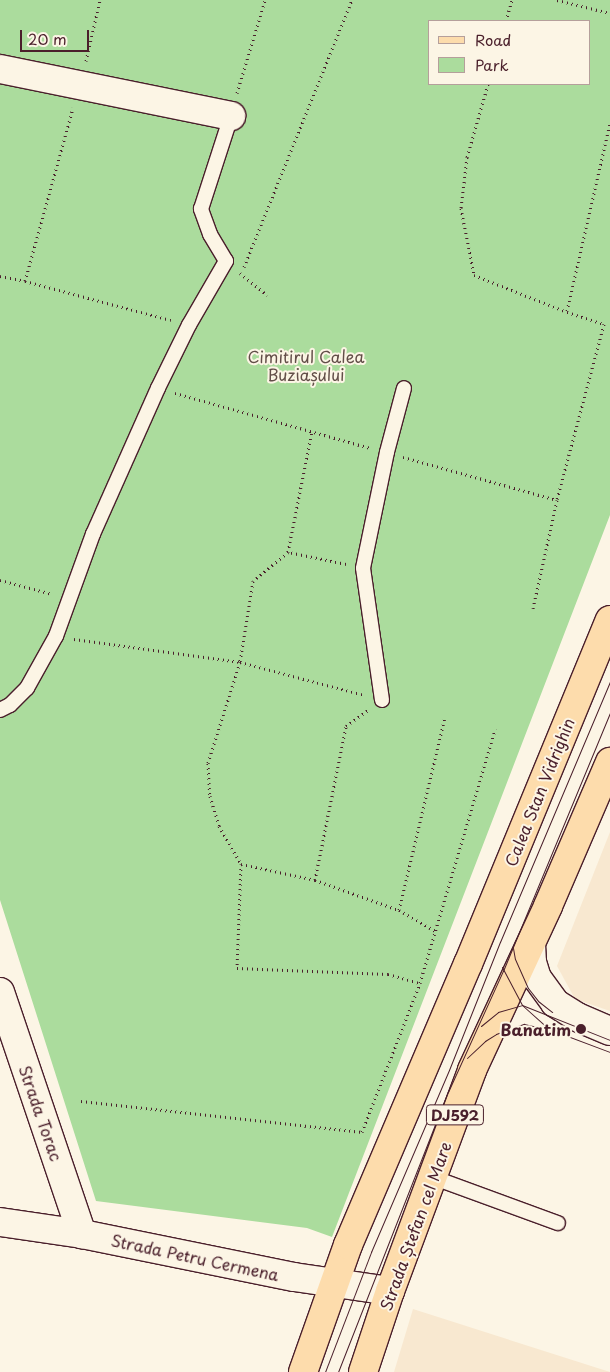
<!DOCTYPE html>
<html>
<head>
<meta charset="utf-8">
<style>
	body { margin:0 }
	#map { position:relative; width:610px; height:1372px; overflow:hidden; background:#fcf5e5; font-family:"Playpen Sans",sans-serif }
	div>[style] { position:absolute }
	[style*='--x'] { left:calc(var(--x)*1px); top:calc(var(--y)*1px); width:calc(var(--w)*1px); rotate:calc(var(--a)*1deg) }
	.built>* { inset:0; background:#f8e8d0 }
	.green>* { inset:0; background:#abdc9d }
	.path>* { height:3px; margin-top:-1.5px; transform-origin:0; background:repeating-linear-gradient(90deg,#4a1f2b 0 1px,transparent 0 5px) }
	.roads { filter:drop-shadow(1px 0 #4a1f2b) drop-shadow(-1px 0 #4a1f2b) drop-shadow(0 1px #4a1f2b) drop-shadow(0 -1px #4a1f2b) }
	.lane>* { height:14px; margin:-7px; padding:0 7px; transform-origin:7px; border-radius:7px; background:#fcf5e5 }
	.street>* { height:28px; margin:-14px; padding:0 14px; transform-origin:14px; border-radius:14px; background:#fcf5e5 }
	.secondary>* { height:28px; margin:-14px; padding:0 14px; transform-origin:14px; border-radius:14px; background:#fcf5e5 }
	.primary>* { height:28px; margin:-14px; padding:0 14px; transform-origin:14px; border-radius:14px; background:#fddcac }
	.tram>* { height:1px; margin:-0.5px; padding:0 0.5px; transform-origin:0.5px; border-radius:0.5px; background:#4a1f2b }
	.dots>* { width:14px; height:14px; translate:-50% -50%; box-sizing:border-box; border:2px solid #fcf5e5; border-radius:50% }
	span { translate:-50% -50%; white-space:nowrap; text-align:center; line-height:1.15; -webkit-text-stroke:4px #fcf5e5; paint-order:stroke }
	.shield-label span { padding:1px 4px; background:#fcf5e5; border:1px solid; border-radius:4px; -webkit-text-stroke-width:0 }
	.shield-label { font-size:15px; color:#4a1f2b; font-weight:700 }
	.park-label { font-size:16px; color:#624e48 }
	.street-label { font-size:16px; color:#4a1f2b }
	.poi-label { font-size:16px; color:#4a1f2b; font-weight:700 }
	.right { translate:-100% -50%; text-align:right }
	.legend { position:absolute; left:428px; top:20px; width:162px; height:65px; box-sizing:border-box; background:#fcf5e5; border:1px solid #b59f9b; margin:0; padding:6px 9px; list-style:none; font-size:15px; color:#4a1f2b }
	.legend li { display:flex; align-items:center; gap:10px; height:25px }
	.legend b { width:25px; border:1px solid #b59f9b }
	.scale { position:absolute; left:20px; top:30px; width:69px; height:22px; box-sizing:border-box; border:2px solid #4a1f2b; border-top:0; padding-left:6px; font-size:15px; line-height:18px; white-space:nowrap; color:#4a1f2b; -webkit-text-stroke:4px #fcf5e5; paint-order:stroke }
</style>
</head>
<body>
<div id="map">
	<div class="built">
		<i style="clip-path:polygon(610px 832px,610px 1011px,575px 999px,557px 966px)"></i>
		<i style="clip-path:polygon(413px 1309px,610px 1372px,394px 1372px)"></i>
	</div>
	<div class="green">
		<i style="clip-path:polygon(evenodd,0 0,610px 0,610px 515px,332px 1237px,307px 1228px,96px 1201px,0 900px,0 0,429px 21px,589px 21px,589px 84px,429px 84px,429px 21px)"></i>
	</div>
	<div class="path">
		<i style="--x:557;--y:0;--w:55;--a:13.8"></i>
		<i style="--x:506;--y:21;--w:22;--a:-74"></i>
		<i style="--x:86;--y:61;--w:63;--a:-77.1"></i>
		<i style="--x:488;--y:84;--w:76;--a:106"></i>
		<i style="--x:467;--y:157;--w:51;--a:96.7"></i>
		<i style="--x:461;--y:208;--w:68;--a:79"></i>
		<i style="--x:474;--y:275;--w:100;--a:21.7"></i>
		<i style="--x:567;--y:312;--w:39;--a:18"></i>
		<i style="--x:604;--y:324;--w:182;--a:105"></i>
		<i style="--x:557;--y:500;--w:111;--a:102.5"></i>
		<i style="--x:237;--y:93;--w:97;--a:-73.2"></i>
		<i style="--x:244;--y:267;--w:288;--a:-68"></i>
		<i style="--x:240;--y:273;--w:35;--a:39"></i>
		<i style="--x:0;--y:276;--w:25;--a:11"></i>
		<i style="--x:25;--y:281;--w:151;--a:15"></i>
		<i style="--x:25;--y:281;--w:180;--a:-74.5"></i>
		<i style="--x:567;--y:311;--w:192;--a:-77.1"></i>
		<i style="--x:175;--y:393;--w:204;--a:15.7"></i>
		<i style="--x:403;--y:457;--w:160;--a:15.6"></i>
		<i style="--x:288;--y:552;--w:123;--a:-78.8"></i>
		<i style="--x:346;--y:564;--w:59;--a:-168.3"></i>
		<i style="--x:288;--y:552;--w:45;--a:140.4"></i>
		<i style="--x:253;--y:581;--w:82;--a:99.1"></i>
		<i style="--x:240;--y:662;--w:106;--a:107.6"></i>
		<i style="--x:208;--y:763;--w:33;--a:87"></i>
		<i style="--x:210;--y:796;--w:31;--a:73"></i>
		<i style="--x:219;--y:826;--w:44;--a:59.9"></i>
		<i style="--x:241;--y:864;--w:76;--a:12.2"></i>
		<i style="--x:315;--y:880;--w:89;--a:19.7"></i>
		<i style="--x:399;--y:910;--w:44;--a:30.1"></i>
		<i style="--x:0;--y:580;--w:54;--a:15.1"></i>
		<i style="--x:74;--y:639;--w:168;--a:7.9"></i>
		<i style="--x:240;--y:662;--w:128;--a:14.9"></i>
		<i style="--x:241;--y:864;--w:104;--a:92.2"></i>
		<i style="--x:237;--y:968;--w:151;--a:2.3"></i>
		<i style="--x:388;--y:974;--w:33;--a:16"></i>
		<i style="--x:315;--y:880;--w:157;--a:-78.6"></i>
		<i style="--x:346;--y:726;--w:29;--a:-36"></i>
		<i style="--x:399;--y:910;--w:198;--a:-76.6"></i>
		<i style="--x:81;--y:1101;--w:283;--a:6.3"></i>
		<i style="--x:362;--y:1132;--w:160;--a:-68.7"></i>
		<i style="--x:420;--y:983;--w:265;--a:-73.5"></i>
	</div>
	<div class="roads">
		<div class="lane">
			<i style="--x:382;--y:700;--w:133;--a:-98.2"></i>
			<i style="--x:363;--y:568;--w:118;--a:-78.3"></i>
			<i style="--x:387;--y:452;--w:66;--a:-75.1"></i>
			<i style="--x:0;--y:710;--w:11;--a:-27"></i>
			<i style="--x:10;--y:705;--w:24;--a:-45"></i>
			<i style="--x:27;--y:688;--w:60;--a:-60.9"></i>
			<i style="--x:56;--y:636;--w:109;--a:-70.1"></i>
			<i style="--x:93;--y:534;--w:160;--a:-66"></i>
			<i style="--x:158;--y:388;--w:70;--a:-63.8"></i>
			<i style="--x:189;--y:325;--w:74;--a:-60"></i>
			<i style="--x:226;--y:261;--w:31;--a:-121"></i>
			<i style="--x:210;--y:234;--w:27;--a:-110"></i>
			<i style="--x:201;--y:209;--w:98;--a:-72.1"></i>
			<i style="--x:432;--y:1177;--w:134;--a:20.1"></i>
		</div>
		<div class="street">
			<i style="--x:0;--y:69;--w:236;--a:11.5"></i>
			<i style="--x:531;--y:944;--w:18;--a:87"></i>
			<i style="--x:532;--y:962;--w:17;--a:73"></i>
			<i style="--x:537;--y:978;--w:31;--a:54"></i>
			<i style="--x:555;--y:1003;--w:26;--a:32"></i>
			<i style="--x:577;--y:1017;--w:36;--a:23"></i>
			<i style="--x:0;--y:1222;--w:83;--a:8.3"></i>
		</div>
		<div class="secondary">
			<i style="--x:0;--y:992;--w:256;--a:71.3"></i>
			<i style="--x:82;--y:1234;--w:216;--a:11.5"></i>
			<i style="--x:294;--y:1277;--w:97;--a:8.3"></i>
		</div>
		<div class="primary">
			<i style="--x:303;--y:1372;--w:135;--a:-70.5"></i>
			<i style="--x:348;--y:1245;--w:306;--a:-66.9"></i>
			<i style="--x:468;--y:964;--w:372;--a:-67.6"></i>
			<i style="--x:363;--y:1372;--w:85;--a:-71.6"></i>
			<i style="--x:390;--y:1291;--w:236;--a:-69.6"></i>
			<i style="--x:472;--y:1070;--w:181;--a:-65.1"></i>
			<i style="--x:548;--y:906;--w:157;--a:-66.7"></i>
		</div>
	</div>
	<div class="tram">
		<i style="--x:513;--y:948;--w:11;--a:80"></i>
		<i style="--x:515;--y:959;--w:32;--a:66"></i>
		<i style="--x:528;--y:988;--w:16;--a:52"></i>
		<i style="--x:538;--y:1001;--w:18;--a:38"></i>
		<i style="--x:502;--y:967;--w:43;--a:62.2"></i>
		<i style="--x:522;--y:1005;--w:31;--a:42"></i>
		<i style="--x:481;--y:1026;--w:22;--a:-39"></i>
		<i style="--x:498;--y:1012;--w:25;--a:-16"></i>
		<i style="--x:522;--y:1005;--w:95;--a:21.7"></i>
		<i style="--x:467;--y:1058;--w:25;--a:-43"></i>
		<i style="--x:485;--y:1041;--w:13;--a:-32"></i>
		<i style="--x:496;--y:1034;--w:30;--a:-20"></i>
		<i style="--x:524;--y:1024;--w:31;--a:13"></i>
		<i style="--x:554;--y:1031;--w:60;--a:20.6"></i>
		<i style="--x:325;--y:1372;--w:129;--a:-69"></i>
		<i style="--x:371;--y:1252;--w:198;--a:-66.8"></i>
		<i style="--x:449;--y:1070;--w:138;--a:-68.3"></i>
		<i style="--x:500;--y:942;--w:283;--a:-67.1"></i>
		<i style="--x:338;--y:1372;--w:301;--a:-68.6"></i>
		<i style="--x:448;--y:1092;--w:133;--a:-65.6"></i>
		<i style="--x:503;--y:971;--w:279;--a:-67.5"></i>
	</div>
	<div class="dots">
		<i style="left:581px;top:1029px;background:#4a1f2b"></i>
	</div>
	<div class="shield-label">
		<span style="left:455px;top:1115px">DJ592</span>
	</div>
	<div class="park-label">
		<span style="left:306px;top:365px">Cimitirul Calea<br>Buziașului</span>
	</div>
	<div class="street-label">
		<span style="left:539px;top:792px;rotate:-68deg">Calea Stan Vidrighin</span>
		<span style="left:41px;top:1113px;rotate:71deg">Strada Torac</span>
		<span style="left:415px;top:1226px;rotate:-70deg">Strada Ștefan cel Mare</span>
		<span style="left:195px;top:1257px;rotate:12deg">Strada Petru Cermena</span>
	</div>
	<div class="poi-label">
		<span class="right" style="left:571px;top:1029px">Banatim</span>
	</div>
	<ul class="legend">
	<li><b style="height:6px;background:#fddcac"></b>Road</li>
	<li><b style="height:14px;background:#abdc9d"></b>Park</li>
	</ul>
	<div class="scale">20 m</div>
</div>
</body>
</html>
